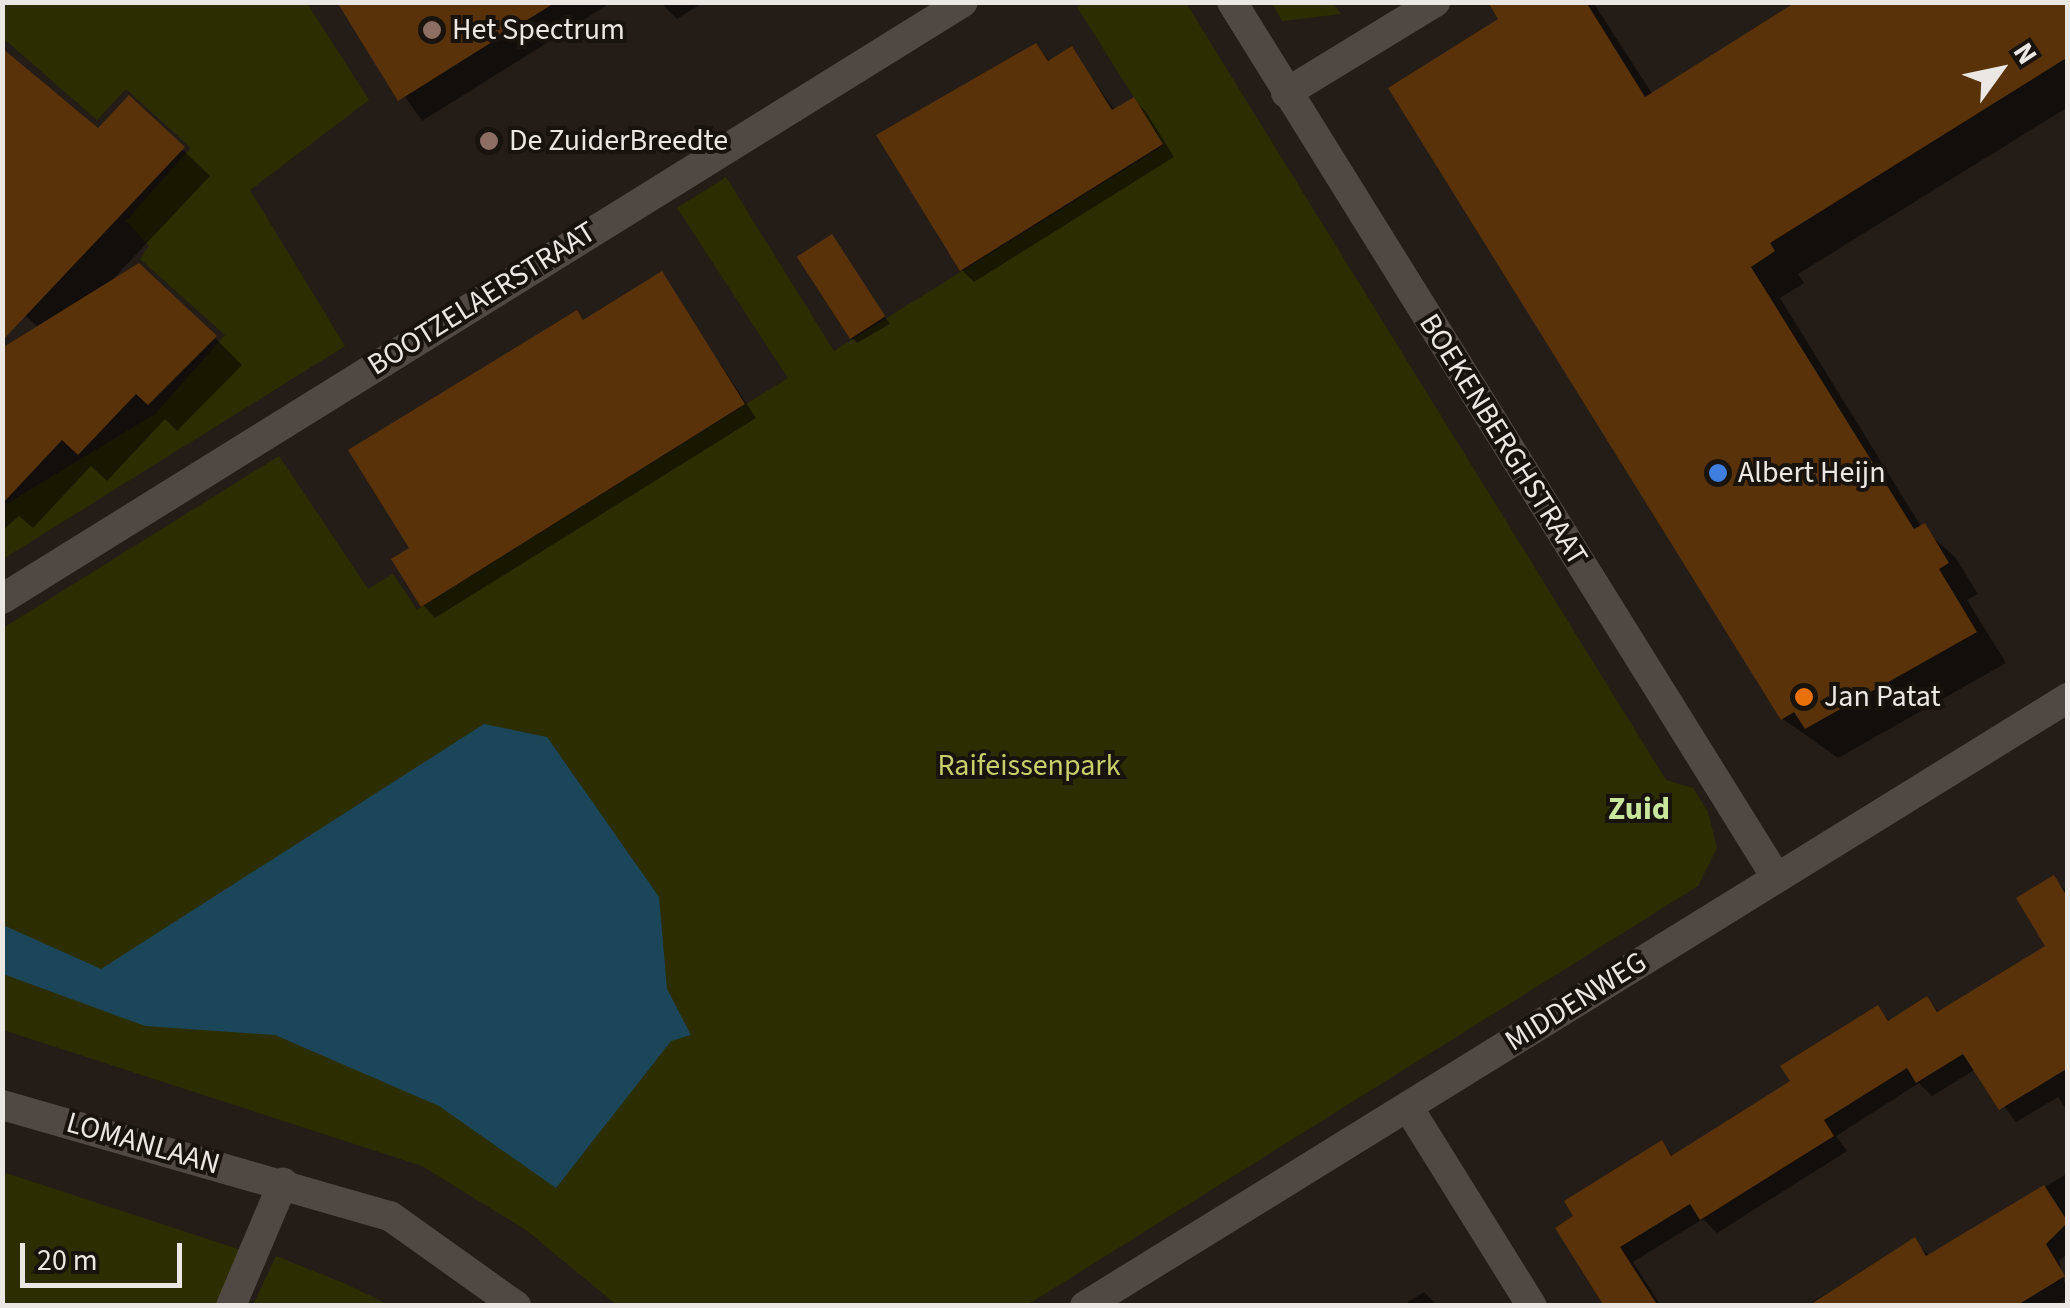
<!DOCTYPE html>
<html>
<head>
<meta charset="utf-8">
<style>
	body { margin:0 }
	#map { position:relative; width:2070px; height:1308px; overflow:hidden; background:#231c17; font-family:"Source Sans 3",sans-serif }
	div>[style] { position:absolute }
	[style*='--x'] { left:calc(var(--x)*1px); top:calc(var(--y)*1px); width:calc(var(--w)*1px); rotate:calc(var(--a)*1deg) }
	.green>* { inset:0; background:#2d2e00 }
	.water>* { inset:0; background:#1b4659 }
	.shadow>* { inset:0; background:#0007 }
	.building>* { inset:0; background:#59320a; transform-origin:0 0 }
	.minor>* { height:30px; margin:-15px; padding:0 15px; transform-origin:15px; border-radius:15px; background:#504842 }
	.dots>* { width:28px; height:28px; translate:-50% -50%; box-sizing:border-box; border:5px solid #19130e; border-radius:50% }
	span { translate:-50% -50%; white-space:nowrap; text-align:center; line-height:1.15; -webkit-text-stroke:8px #19130e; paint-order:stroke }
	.poi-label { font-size:30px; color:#ebe7e3 }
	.left { translate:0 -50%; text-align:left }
	.street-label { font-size:30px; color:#ebe7e3 }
	.park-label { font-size:30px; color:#c9cf6a }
	.neighbourhood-label { font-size:32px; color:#c9e69d; font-weight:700 }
	.frame { position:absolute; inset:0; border:5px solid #ebe7e3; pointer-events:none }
	.north { position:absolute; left:1950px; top:20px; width:100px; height:100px; -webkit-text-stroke:8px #19130e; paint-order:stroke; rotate:57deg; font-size:28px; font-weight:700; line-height:40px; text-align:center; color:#ebe7e3 }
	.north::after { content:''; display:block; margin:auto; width:35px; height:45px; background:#ebe7e3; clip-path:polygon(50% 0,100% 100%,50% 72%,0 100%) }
	.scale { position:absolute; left:20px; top:1243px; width:162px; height:45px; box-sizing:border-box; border:5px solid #ebe7e3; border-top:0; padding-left:12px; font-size:30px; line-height:35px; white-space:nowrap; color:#ebe7e3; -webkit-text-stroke:8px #19130e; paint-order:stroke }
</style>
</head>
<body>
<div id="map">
	<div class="green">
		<i style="clip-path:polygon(3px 2px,307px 3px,369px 100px,250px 190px,345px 346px,3px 559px,3px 506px,155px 414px,225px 335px,140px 259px,149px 246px,126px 221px,191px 148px,126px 89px,97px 120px,3px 38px)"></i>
		<i style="clip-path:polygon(1083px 3px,1186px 3px,1666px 780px,1693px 788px,1708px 812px,1717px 848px,1698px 886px,1027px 1305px,617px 1305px,526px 1230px,422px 1166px,3px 1030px,3px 628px,279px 456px,368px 589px,393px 574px,417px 610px,788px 378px,677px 208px,726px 177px,834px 351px,1164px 145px,1077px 7px)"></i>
		<i style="clip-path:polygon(1272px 3px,1333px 3px,1341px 14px,1282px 21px)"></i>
		<i style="clip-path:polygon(3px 1172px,244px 1251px,219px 1305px,3px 1306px)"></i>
		<i style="clip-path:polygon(276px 1256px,346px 1284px,389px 1305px,253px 1305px)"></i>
	</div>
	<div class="water">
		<i style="clip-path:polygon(484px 724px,547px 737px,659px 897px,667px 989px,691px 1035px,671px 1041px,556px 1188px,439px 1106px,275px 1035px,145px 1026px,3px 974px,3px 925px,101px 969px)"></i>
	</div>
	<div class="shadow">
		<i style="clip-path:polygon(340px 2px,612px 2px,422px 121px)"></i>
		<i style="clip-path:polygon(660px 2px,704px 2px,677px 19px)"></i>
		<i style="clip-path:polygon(1498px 2px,1593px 2px,1653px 95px,2068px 2px,2068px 107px,1798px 274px,1804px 283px,1780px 298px,1922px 528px,1955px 557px,1978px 594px,1967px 600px,2006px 663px,1838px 758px,1783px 719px)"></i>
		<i style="clip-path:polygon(1036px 46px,1051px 62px,1072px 49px,1115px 111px,1134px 100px,1146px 112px,1174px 157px,974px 282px,962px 270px)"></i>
		<i style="clip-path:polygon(130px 99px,210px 176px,112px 280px,215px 338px,242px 365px,177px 431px,165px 419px,107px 481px,91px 466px,33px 528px,19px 516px,2px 531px,2px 365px,39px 328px,2px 294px,98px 131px)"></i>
		<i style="clip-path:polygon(832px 237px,890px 324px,857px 343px,850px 336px)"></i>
		<i style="clip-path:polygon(661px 274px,756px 418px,435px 618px,423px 605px,413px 548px,577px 313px,585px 321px)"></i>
		<i style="clip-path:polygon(2053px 878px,2068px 893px,2068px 1112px,2058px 1097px,2016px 1122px,1976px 1069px,1932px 1096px,1919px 1083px,1836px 1136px,1847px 1151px,1717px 1233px,1703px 1219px,1633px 1262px,1661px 1306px,1608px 1306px,1559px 1229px,1661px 1144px,1674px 1157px,1793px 1082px,1877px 1008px,1891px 1022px,1926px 999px,1940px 1013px,2048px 947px)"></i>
		<i style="clip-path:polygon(2068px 1173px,2068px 1254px,2059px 1260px,2068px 1297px,2054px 1306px,1806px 1306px,1914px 1240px,1930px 1257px)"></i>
		<i style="clip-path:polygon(1424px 1292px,1438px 1306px,1402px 1306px)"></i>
	</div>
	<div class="building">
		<i style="clip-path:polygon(337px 2px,556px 2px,398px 101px)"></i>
		<i style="clip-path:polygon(1488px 2px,1586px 2px,1645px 97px,1796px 2px,2068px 2px,2068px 57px,1770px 243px,1775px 251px,1751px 267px,1914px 529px,1925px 523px,1949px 563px,1939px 569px,1977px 632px,1805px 729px,1794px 712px,1781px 720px,1388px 88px,1498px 19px)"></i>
		<i style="clip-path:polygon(1036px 43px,1048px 61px,1072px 46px,1112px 110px,1134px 97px,1163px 144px,960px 271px,876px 135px)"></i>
		<i style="clip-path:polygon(2px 48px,98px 128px,129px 95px,185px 147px,2px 341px)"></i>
		<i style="left:832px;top:234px;width:98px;height:42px;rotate:57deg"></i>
		<i style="clip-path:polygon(139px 263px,217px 336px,148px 405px,136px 394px,78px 455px,62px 440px,2px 504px,2px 348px)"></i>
		<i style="clip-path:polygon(662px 271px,745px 404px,421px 607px,391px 559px,409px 548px,348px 450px,577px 310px,583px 320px)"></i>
		<i style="clip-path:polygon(2054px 875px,2068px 898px,2068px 1068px,1999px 1110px,1963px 1054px,1916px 1083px,1907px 1068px,1824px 1120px,1834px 1136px,1700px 1220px,1690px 1204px,1620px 1247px,1658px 1306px,1604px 1306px,1555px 1228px,1573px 1216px,1564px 1201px,1662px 1140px,1671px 1156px,1749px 1107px,1790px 1081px,1780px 1066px,1878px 1005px,1888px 1021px,1927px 996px,1937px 1012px,2045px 946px,2016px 898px)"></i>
		<i style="clip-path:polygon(2044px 1185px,2068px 1222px,2046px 1244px,2065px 1276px,2016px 1306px,1808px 1306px,1915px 1237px,1926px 1256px)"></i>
	</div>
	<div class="minor">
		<i style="--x:1232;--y:2;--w:1030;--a:58.13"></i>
		<i style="--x:1286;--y:93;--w:175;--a:-31.4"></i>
		<i style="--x:2;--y:599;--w:1131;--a:-31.85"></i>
		<i style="--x:2;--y:1105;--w:404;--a:16"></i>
		<i style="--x:390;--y:1216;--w:155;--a:35.5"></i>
		<i style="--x:1408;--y:1107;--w:234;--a:58.1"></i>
		<i style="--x:231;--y:1306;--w:134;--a:-67.1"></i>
		<i style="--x:1085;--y:1306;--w:1156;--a:-31.74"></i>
	</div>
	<div class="dots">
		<i style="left:432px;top:30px;background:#8d6e63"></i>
		<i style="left:489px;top:141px;background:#8d6e63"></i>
		<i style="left:1718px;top:473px;background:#3f7fe0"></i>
		<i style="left:1804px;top:697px;background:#e8710a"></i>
	</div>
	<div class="poi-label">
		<span class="left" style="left:452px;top:30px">Het Spectrum</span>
		<span class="left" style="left:509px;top:141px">De ZuiderBreedte</span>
		<span class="left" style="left:1738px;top:473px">Albert Heijn</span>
		<span class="left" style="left:1824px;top:697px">Jan Patat</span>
	</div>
	<div class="street-label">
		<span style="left:482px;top:299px;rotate:-32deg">BOOTZELAERSTRAAT</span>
		<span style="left:1503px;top:440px;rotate:58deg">BOEKENBERGHSTRAAT</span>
		<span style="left:1576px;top:1002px;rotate:-32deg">MIDDENWEG</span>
		<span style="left:143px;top:1144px;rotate:16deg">LOMANLAAN</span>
	</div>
	<div class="park-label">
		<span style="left:1029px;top:766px">Raifeissenpark</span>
	</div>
	<div class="neighbourhood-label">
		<span style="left:1639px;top:809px">Zuid</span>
	</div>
	<div class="frame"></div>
	<div class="north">N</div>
	<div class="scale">20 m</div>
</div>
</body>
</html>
